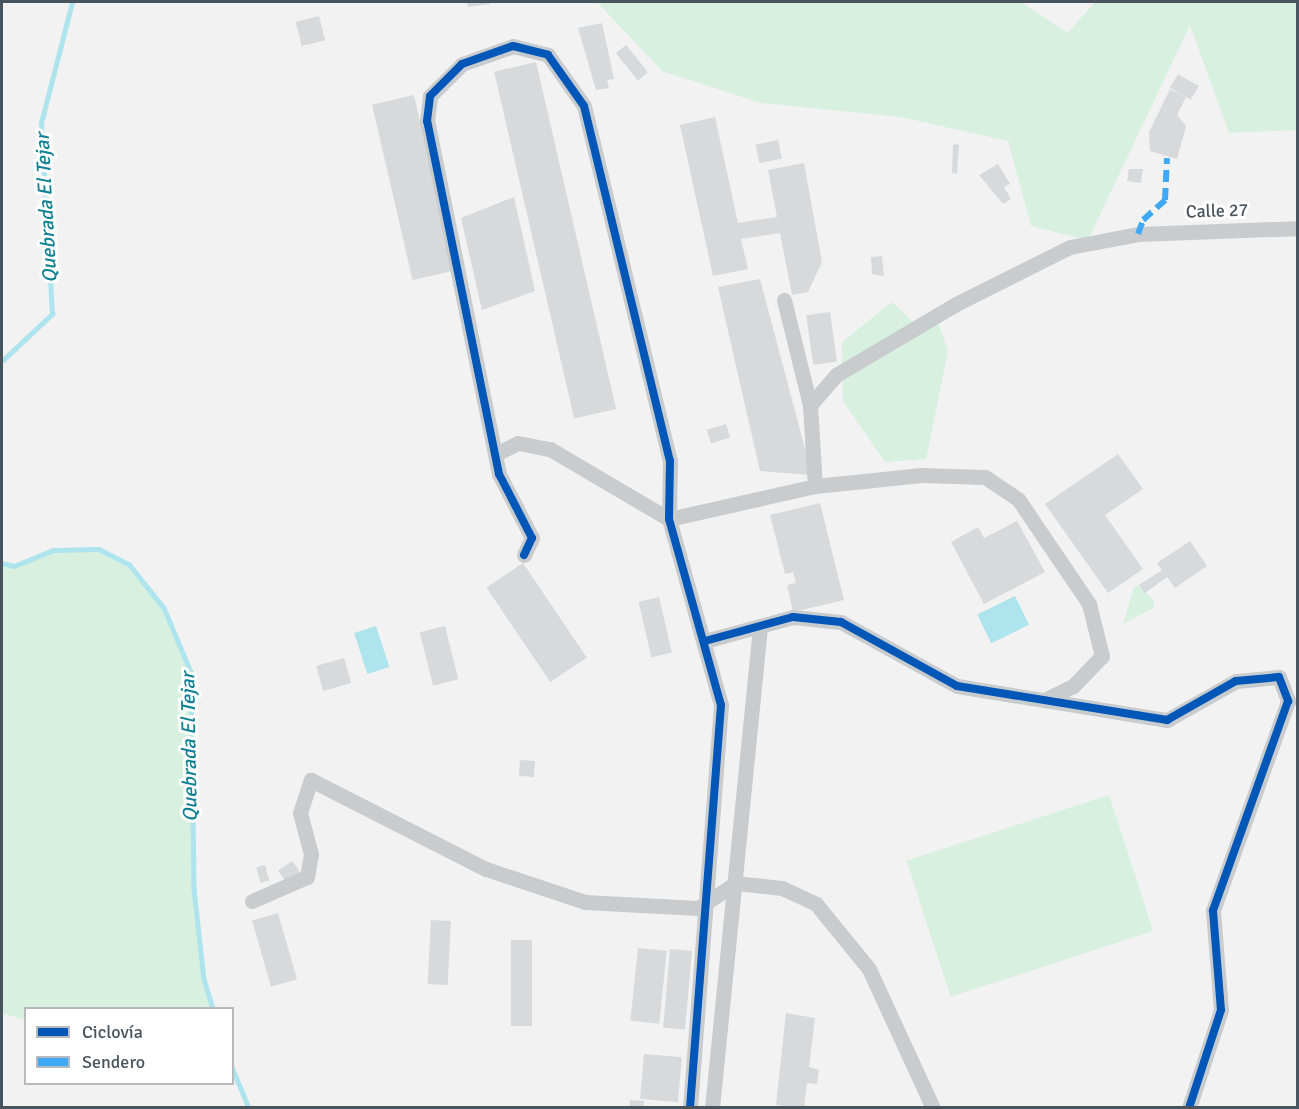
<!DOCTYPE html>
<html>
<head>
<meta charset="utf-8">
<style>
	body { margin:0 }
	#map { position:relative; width:1299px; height:1109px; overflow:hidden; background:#f2f2f2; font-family:Signika,sans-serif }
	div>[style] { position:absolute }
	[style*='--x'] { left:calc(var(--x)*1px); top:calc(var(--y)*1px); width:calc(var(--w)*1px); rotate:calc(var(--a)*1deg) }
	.green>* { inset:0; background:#d7f0df; transform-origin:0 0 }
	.water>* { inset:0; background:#ade4ed; transform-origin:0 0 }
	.stream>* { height:4.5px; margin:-2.25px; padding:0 2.25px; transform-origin:2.25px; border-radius:2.25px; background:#ade4ed }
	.building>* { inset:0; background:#d8d9da; transform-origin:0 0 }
	.minor>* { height:15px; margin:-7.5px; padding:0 7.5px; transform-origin:7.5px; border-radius:7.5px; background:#c9ccce }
	.quiet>* { height:6px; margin-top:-3px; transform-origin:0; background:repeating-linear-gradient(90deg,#3fa9f5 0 12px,transparent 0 18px) }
	.cycleway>* { height:8px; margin:-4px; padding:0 4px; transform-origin:4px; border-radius:4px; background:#0057b8 }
	span { translate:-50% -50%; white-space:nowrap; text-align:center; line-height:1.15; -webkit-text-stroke:6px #fff; paint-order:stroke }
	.street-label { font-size:18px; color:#49555e }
	.water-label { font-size:20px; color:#0f8194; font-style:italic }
	.frame { position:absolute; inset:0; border:3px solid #49555e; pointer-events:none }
	.legend { position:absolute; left:24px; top:1007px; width:210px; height:78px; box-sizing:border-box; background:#fff; border:2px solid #b6bbbf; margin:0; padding:8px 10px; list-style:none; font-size:18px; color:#49555e }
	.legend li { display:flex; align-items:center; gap:12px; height:30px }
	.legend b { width:30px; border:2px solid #b6bbbf }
</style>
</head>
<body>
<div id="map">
	<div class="green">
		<i style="clip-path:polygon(597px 2px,1021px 2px,1068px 33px,1095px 2px,1297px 2px,1297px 130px,1229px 133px,1190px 25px,1088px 240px,1031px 226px,1008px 141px,901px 117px,761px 103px,662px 71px)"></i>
		<i style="clip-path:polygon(892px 302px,919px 328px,937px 320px,948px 351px,926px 459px,885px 462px,843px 401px,842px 342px)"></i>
		<i style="clip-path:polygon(99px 549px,129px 564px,164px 608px,191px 672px,194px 889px,204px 979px,213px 1008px,26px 1008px,25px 1020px,2px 1013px,2px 563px,14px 566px,53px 550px)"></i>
		<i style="clip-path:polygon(1139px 585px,1154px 601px,1153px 608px,1123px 624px,1134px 587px)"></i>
		<i style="left:1109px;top:795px;width:143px;height:213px;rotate:72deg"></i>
	</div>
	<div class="water">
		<i style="left:1015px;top:596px;width:32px;height:42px;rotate:64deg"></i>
		<i style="left:376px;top:626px;width:43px;height:23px;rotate:72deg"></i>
	</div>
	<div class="stream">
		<i style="--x:2;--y:361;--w:69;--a:-43.2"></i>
		<i style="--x:52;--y:314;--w:191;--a:-93.3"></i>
		<i style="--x:41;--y:123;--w:125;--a:-75.6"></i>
		<i style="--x:2;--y:563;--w:12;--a:14"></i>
		<i style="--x:14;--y:566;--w:42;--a:-22.3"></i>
		<i style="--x:53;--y:550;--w:46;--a:-1.2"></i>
		<i style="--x:99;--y:549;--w:34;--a:27"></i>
		<i style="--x:129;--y:564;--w:56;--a:51.5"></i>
		<i style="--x:164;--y:608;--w:69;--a:67.1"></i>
		<i style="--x:191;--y:672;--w:217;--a:89.2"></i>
		<i style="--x:194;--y:889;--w:91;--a:83.7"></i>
		<i style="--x:204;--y:979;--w:30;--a:73"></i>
		<i style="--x:232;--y:1067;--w:44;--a:67.5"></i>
	</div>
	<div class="building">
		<i style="clip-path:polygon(467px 2px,489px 2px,490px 4px,468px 7px)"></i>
		<i style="left:319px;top:16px;width:25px;height:24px;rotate:76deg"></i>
		<i style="clip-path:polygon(602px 23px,614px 79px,607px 80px,609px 88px,596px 90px,578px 28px)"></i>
		<i style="left:626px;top:45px;width:35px;height:13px;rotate:51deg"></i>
		<i style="left:536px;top:62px;width:356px;height:43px;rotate:77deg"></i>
		<i style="left:1178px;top:74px;width:24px;height:16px;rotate:30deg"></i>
		<i style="clip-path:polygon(1170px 89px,1186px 97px,1177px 115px,1186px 126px,1177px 159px,1150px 151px,1149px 132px)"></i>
		<i style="left:414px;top:95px;width:180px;height:43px;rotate:77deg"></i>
		<i style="clip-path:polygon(715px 117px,738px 223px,777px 217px,768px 170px,804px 163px,822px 262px,808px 292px,792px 295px,780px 233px,741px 239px,748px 269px,713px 276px,680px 125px)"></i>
		<i style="left:778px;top:140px;width:19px;height:23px;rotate:78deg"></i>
		<i style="clip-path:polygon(959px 144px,957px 174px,952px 173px,953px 145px)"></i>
		<i style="clip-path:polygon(998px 164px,1010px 184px,1004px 187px,1011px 199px,1003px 204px,979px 175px)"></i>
		<i style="clip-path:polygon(1129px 169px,1143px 169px,1141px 183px,1127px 181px)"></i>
		<i style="clip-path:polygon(514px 197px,535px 291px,482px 310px,461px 218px)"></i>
		<i style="clip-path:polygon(882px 256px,884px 276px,872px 274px,871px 257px)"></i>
		<i style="clip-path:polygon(760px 279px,812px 475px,760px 471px,718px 287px)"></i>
		<i style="left:830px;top:312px;width:50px;height:24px;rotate:82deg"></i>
		<i style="left:726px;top:424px;width:14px;height:20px;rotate:73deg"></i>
		<i style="clip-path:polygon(1118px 454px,1143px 489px,1105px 515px,1143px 569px,1108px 593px,1045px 504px)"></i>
		<i style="clip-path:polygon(820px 503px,844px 600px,793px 612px,787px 585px,796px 583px,793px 572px,785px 574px,770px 515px)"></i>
		<i style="clip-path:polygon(1017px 521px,1045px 572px,984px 604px,951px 542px,978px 527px,984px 538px)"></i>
		<i style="clip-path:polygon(1190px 541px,1207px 566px,1175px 588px,1167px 577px,1145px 593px,1139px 585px,1162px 570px,1157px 563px)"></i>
		<i style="left:523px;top:563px;width:114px;height:44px;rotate:56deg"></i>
		<i style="left:659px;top:597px;width:57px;height:21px;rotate:77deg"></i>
		<i style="left:445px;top:626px;width:55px;height:26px;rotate:76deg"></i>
		<i style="left:344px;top:658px;width:26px;height:29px;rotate:74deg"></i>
		<i style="left:520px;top:760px;width:15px;height:16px;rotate:4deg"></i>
		<i style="left:292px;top:861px;width:16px;height:17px;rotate:55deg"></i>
		<i style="left:265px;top:865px;width:16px;height:9px;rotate:75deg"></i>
		<i style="left:278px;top:913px;width:69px;height:27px;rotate:74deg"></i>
		<i style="left:431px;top:920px;width:20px;height:64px;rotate:3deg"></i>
		<i style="left:511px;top:940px;width:21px;height:86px"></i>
		<i style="left:638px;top:948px;width:29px;height:73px;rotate:6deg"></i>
		<i style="left:670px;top:949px;width:22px;height:79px;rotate:5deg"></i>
		<i style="clip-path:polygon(786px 1013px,815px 1018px,809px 1067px,819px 1070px,817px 1084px,807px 1083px,804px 1108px,776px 1105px)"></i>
		<i style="left:644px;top:1054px;width:38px;height:45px;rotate:5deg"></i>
		<i style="left:630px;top:1100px;width:14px;height:8px;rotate:4deg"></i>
	</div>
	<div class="minor">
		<i style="--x:784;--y:300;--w:108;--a:76.1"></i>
		<i style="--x:810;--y:405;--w:81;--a:86.5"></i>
		<i style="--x:810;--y:405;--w:40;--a:-49"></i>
		<i style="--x:836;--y:375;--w:139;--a:-30.6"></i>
		<i style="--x:956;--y:304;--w:127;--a:-26.6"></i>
		<i style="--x:1070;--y:247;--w:69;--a:-10.8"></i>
		<i style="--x:1138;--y:234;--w:160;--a:-2.1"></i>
		<i style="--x:498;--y:453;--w:22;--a:-27"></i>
		<i style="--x:518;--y:443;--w:33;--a:11"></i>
		<i style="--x:550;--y:449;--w:138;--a:30.5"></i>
		<i style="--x:669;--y:519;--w:150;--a:-12.7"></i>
		<i style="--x:815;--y:486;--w:107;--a:-5.9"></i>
		<i style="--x:921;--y:475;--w:64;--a:1.8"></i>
		<i style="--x:985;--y:477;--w:40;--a:34"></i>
		<i style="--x:1018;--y:499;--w:127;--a:55.9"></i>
		<i style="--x:1089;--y:604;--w:54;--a:76"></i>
		<i style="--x:1102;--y:656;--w:42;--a:134"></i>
		<i style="--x:1073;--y:686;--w:28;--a:154"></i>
		<i style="--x:524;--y:555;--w:19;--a:-65"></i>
		<i style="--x:532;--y:538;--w:72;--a:-117.3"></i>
		<i style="--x:499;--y:474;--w:360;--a:-101.5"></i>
		<i style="--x:427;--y:121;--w:25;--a:-83"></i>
		<i style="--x:430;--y:96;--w:45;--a:-45"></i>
		<i style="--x:462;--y:64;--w:54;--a:-19.4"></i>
		<i style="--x:513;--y:46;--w:36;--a:14"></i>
		<i style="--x:548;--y:55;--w:62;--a:54.8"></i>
		<i style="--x:584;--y:106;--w:365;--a:76.4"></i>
		<i style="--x:670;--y:461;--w:58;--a:91"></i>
		<i style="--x:669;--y:519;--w:193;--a:74.4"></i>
		<i style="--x:721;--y:705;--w:404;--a:94.4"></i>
		<i style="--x:705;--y:641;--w:91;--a:-15.3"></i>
		<i style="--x:793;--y:617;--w:48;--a:5.9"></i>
		<i style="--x:841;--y:622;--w:132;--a:28.9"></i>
		<i style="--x:957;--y:686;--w:213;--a:9.2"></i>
		<i style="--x:1167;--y:720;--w:79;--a:-29.5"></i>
		<i style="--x:1236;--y:681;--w:43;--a:-5.3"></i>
		<i style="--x:1279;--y:677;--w:26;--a:69"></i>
		<i style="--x:1288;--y:701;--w:223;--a:109.7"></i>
		<i style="--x:1213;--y:911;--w:99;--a:85.4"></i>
		<i style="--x:1221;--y:1010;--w:103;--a:108.1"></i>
		<i style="--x:252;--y:901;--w:60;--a:-23.6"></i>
		<i style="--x:307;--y:877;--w:23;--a:-80"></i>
		<i style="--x:311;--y:854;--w:42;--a:-105"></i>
		<i style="--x:300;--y:813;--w:35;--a:-72"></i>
		<i style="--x:311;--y:780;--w:196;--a:27"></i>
		<i style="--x:486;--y:869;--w:104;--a:18.4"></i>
		<i style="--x:585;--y:902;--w:113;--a:3"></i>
		<i style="--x:698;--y:908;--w:45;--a:-33.3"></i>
		<i style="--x:736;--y:883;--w:46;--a:6.2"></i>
		<i style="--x:782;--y:888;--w:38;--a:25"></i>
		<i style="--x:816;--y:904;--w:84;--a:50.8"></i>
		<i style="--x:869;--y:969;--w:153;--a:65.3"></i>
		<i style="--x:712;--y:1108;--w:481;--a:-84.3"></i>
	</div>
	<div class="quiet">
		<i style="--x:1138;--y:234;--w:15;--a:-70"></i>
		<i style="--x:1143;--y:220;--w:30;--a:-42"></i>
		<i style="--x:1165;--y:200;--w:42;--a:-87.3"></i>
	</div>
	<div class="cycleway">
		<i style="--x:524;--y:555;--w:19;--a:-65"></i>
		<i style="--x:532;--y:538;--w:72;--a:-117.3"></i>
		<i style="--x:499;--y:474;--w:360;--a:-101.5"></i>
		<i style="--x:427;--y:121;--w:25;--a:-83"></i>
		<i style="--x:430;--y:96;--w:45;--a:-45"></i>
		<i style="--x:462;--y:64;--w:54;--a:-19.4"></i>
		<i style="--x:513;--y:46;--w:36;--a:14"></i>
		<i style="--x:548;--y:55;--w:62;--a:54.8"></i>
		<i style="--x:584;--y:106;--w:365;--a:76.4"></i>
		<i style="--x:670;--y:461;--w:58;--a:91"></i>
		<i style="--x:669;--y:519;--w:193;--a:74.4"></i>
		<i style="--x:721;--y:705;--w:404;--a:94.4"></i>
		<i style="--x:705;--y:641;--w:91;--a:-15.3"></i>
		<i style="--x:793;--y:617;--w:48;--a:5.9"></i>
		<i style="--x:841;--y:622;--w:132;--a:28.9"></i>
		<i style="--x:957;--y:686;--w:213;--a:9.2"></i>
		<i style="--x:1167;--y:720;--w:79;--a:-29.5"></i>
		<i style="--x:1236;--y:681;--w:43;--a:-5.3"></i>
		<i style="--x:1279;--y:677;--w:26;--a:69"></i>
		<i style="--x:1288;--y:701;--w:223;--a:109.7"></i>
		<i style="--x:1213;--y:911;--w:99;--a:85.4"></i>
		<i style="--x:1221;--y:1010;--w:103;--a:108.1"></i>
	</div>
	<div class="street-label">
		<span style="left:1217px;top:211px;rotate:-2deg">Calle 27</span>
	</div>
	<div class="water-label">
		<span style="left:46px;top:208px;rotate:-93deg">Quebrada El Tejar</span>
		<span style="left:189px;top:747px;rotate:-91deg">Quebrada El Tejar</span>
	</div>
	<div class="frame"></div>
	<ul class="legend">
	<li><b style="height:8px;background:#0057b8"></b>Ciclovía</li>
	<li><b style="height:8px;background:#3fa9f5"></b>Sendero</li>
	</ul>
</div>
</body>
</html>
